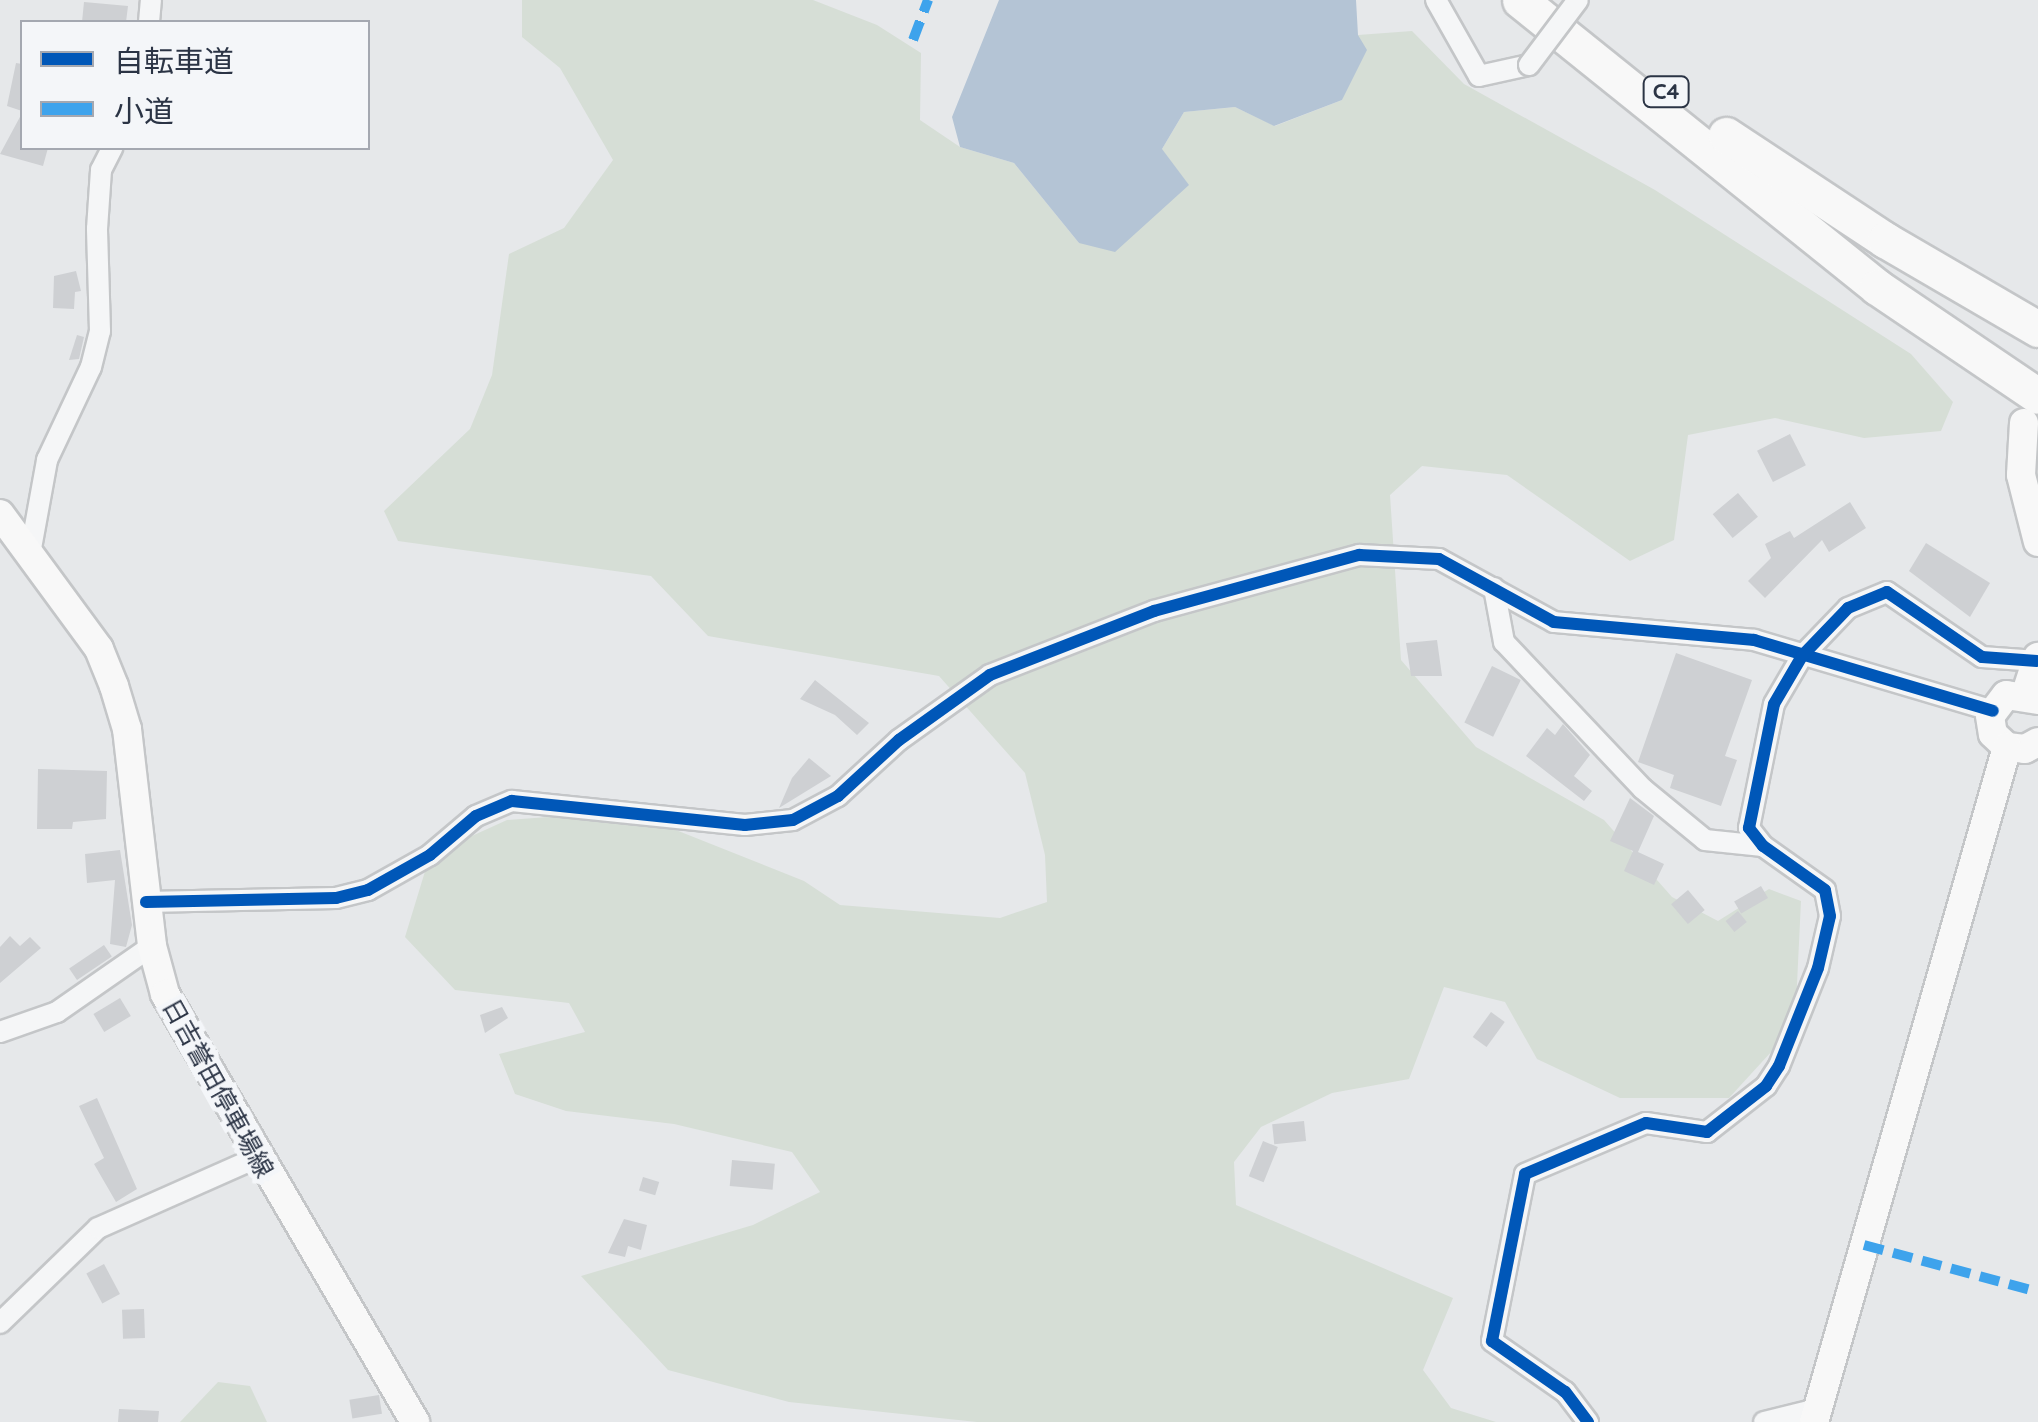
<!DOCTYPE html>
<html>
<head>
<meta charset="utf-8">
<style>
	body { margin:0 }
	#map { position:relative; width:2038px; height:1422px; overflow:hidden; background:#e6e8ea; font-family:Quicksand,"Noto Sans JP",sans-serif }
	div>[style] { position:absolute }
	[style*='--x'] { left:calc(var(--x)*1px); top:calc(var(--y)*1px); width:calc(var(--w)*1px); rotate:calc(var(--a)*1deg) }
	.green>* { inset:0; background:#d6ded6 }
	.water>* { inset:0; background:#b4c4d5 }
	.building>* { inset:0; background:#ced0d3; transform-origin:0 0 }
	.roads { filter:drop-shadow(2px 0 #c4c6c8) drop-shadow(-2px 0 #c4c6c8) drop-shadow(0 2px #c4c6c8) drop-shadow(0 -2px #c4c6c8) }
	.street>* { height:20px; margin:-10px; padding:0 10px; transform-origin:10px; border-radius:10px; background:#f5f6f7 }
	.secondary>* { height:28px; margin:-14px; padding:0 14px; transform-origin:14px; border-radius:14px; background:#f8f8f8 }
	.highway>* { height:35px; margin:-17.5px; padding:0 17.5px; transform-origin:17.5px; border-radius:17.5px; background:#f8f8f8 }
	.bridges { filter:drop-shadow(2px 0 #c4c6c8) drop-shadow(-2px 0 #c4c6c8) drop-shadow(0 2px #c4c6c8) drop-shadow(0 -2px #c4c6c8) }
	.street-bridge>* { height:20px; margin:-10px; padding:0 10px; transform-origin:10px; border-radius:10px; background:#f5f6f7 }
	.quiet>* { height:10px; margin-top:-5px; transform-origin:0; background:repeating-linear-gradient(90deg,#3ea3ec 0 20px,transparent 0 30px) }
	.cycleway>* { height:12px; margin:-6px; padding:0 6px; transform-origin:6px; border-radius:6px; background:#0057b8 }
	span { translate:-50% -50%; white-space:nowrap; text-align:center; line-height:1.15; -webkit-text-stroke:10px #f4f6f9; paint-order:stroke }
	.shield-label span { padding:2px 8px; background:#f4f6f9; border:2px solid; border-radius:8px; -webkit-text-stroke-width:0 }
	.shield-label { font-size:22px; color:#2b3445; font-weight:700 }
	.street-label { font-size:25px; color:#2b3445 }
	.legend { position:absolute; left:20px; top:20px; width:350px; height:130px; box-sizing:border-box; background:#f4f6f9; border:2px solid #a4a8b1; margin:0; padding:12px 18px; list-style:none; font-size:30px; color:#2b3445 }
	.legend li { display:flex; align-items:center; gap:20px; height:50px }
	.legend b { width:50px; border:2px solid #a4a8b1 }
</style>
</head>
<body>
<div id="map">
	<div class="green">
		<i style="clip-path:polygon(522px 0,813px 0,877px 25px,921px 53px,920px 120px,960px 147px,1014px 163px,1079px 243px,1162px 149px,1184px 112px,1235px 107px,1275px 126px,1342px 100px,1358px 35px,1412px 31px,1464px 84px,1655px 190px,1911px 354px,1953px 402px,1941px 431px,1864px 438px,1775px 418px,1688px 435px,1674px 540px,1630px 561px,1507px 475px,1422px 466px,1390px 495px,1401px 660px,1476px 747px,1604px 820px,1672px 897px,1718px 921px,1769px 889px,1801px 901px,1795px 1026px,1729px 1098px,1620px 1098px,1537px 1059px,1505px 1002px,1444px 987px,1409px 1079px,1332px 1093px,1261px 1127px,1234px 1162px,1236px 1205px,1453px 1298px,1423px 1370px,1451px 1408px,1496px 1422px,977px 1422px,789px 1402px,668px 1370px,581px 1276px,753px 1225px,820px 1192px,792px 1152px,674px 1124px,566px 1111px,515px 1094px,499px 1054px,585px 1032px,569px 1003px,455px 990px,405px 937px,430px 855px,507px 820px,628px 811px,804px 881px,840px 905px,1000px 918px,1047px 902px,1045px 855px,1025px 773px,939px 676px,708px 636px,651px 576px,398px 541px,384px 511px,470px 429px,492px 375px,509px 254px,564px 228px,613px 160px,560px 68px,522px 37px)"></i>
		<i style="clip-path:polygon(218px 1382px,250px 1386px,267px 1422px,180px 1422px)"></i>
	</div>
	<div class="water">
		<i style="clip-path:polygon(999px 0,1356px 0,1358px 35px,1367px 50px,1342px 100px,1274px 126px,1235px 107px,1184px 112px,1162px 149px,1189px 185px,1115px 252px,1079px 243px,1014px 163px,960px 147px,952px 117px)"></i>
	</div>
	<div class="building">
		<i style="clip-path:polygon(84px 2px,128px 6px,126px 22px,82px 22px)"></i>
		<i style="clip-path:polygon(16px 63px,22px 64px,22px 111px,7px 106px)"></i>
		<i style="clip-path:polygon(21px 115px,22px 148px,48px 148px,43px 166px,0 154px)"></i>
		<i style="clip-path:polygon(76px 271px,81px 291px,75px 292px,74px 309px,53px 308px,54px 276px)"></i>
		<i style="clip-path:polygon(77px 335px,84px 337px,79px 359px,69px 360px)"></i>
		<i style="left:1790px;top:434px;width:35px;height:37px;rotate:63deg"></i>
		<i style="left:1738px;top:493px;width:31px;height:33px;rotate:50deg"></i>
		<i style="clip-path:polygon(1850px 502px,1866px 528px,1829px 552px,1822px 540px,1765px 598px,1748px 581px,1771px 558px,1765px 544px,1790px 531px,1794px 538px)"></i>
		<i style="clip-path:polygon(1926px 543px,1990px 583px,1970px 617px,1909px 571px)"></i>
		<i style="clip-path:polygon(1437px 640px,1442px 676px,1411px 676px,1406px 643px)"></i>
		<i style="clip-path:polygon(1676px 653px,1752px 680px,1725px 756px,1737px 760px,1721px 806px,1670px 788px,1674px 775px,1638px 762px)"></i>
		<i style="left:1492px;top:666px;width:32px;height:63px;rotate:26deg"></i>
		<i style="clip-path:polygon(815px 680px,869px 723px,857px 735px,835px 715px,800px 699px)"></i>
		<i style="clip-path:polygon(1563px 724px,1590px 755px,1574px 776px,1592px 791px,1584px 801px,1526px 756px,1547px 728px,1555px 735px)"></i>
		<i style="clip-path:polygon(809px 758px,831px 776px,779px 808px,792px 778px)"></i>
		<i style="clip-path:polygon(38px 769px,107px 771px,106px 819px,73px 822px,72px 829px,37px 829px)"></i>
		<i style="clip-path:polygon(1630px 798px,1654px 816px,1638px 852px,1664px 864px,1654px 885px,1624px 871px,1633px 851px,1610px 841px)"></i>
		<i style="clip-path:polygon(120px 850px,132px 925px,126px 947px,110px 944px,115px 880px,87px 883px,85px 854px)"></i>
		<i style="left:1761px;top:886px;width:14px;height:31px;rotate:60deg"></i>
		<i style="left:1688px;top:890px;width:26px;height:22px;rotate:50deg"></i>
		<i style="left:1738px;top:911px;width:14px;height:16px;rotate:51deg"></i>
		<i style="clip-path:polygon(10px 936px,20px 946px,30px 937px,41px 948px,0 983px,0 947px)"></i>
		<i style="left:104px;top:945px;width:14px;height:42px;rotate:56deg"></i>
		<i style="left:120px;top:998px;width:21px;height:31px;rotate:59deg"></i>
		<i style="clip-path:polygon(502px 1007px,508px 1018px,485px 1033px,480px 1015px)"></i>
		<i style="left:1491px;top:1012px;width:17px;height:31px;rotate:36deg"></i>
		<i style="clip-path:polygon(97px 1098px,137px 1189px,116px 1202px,94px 1164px,104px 1158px,79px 1106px)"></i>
		<i style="left:1304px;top:1121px;width:20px;height:32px;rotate:84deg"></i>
		<i style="left:1263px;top:1141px;width:16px;height:38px;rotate:22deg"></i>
		<i style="left:732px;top:1160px;width:43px;height:26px;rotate:5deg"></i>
		<i style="left:643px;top:1177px;width:17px;height:14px;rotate:17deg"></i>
		<i style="clip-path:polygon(624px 1219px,647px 1225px,641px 1250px,628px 1246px,625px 1257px,608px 1253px)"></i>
		<i style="left:104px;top:1264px;width:34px;height:20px;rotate:62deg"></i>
		<i style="left:144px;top:1309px;width:29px;height:22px;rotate:88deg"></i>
		<i style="left:379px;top:1395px;width:19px;height:30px;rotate:81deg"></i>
		<i style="clip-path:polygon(119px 1409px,159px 1411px,158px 1422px,118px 1422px)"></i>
	</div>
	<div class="roads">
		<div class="street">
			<i style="--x:1436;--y:0;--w:87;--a:60.5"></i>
			<i style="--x:1479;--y:76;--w:51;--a:-12.4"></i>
			<i style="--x:149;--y:22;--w:22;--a:-85"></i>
			<i style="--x:30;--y:554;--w:96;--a:-79.7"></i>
			<i style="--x:47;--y:460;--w:103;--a:-64.7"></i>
			<i style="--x:91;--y:367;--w:37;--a:-76"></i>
			<i style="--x:100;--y:331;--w:102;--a:-91.7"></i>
			<i style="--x:97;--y:229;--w:59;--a:-86.1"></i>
			<i style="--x:101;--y:170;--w:25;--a:-63"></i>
			<i style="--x:1494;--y:588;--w:55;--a:79.5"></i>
			<i style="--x:1504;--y:642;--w:202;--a:46.6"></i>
			<i style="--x:1643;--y:789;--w:80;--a:39.4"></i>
			<i style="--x:1705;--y:840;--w:58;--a:5.9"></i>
			<i style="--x:146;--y:902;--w:190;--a:-1.2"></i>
			<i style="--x:336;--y:898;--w:33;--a:-14"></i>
			<i style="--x:368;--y:890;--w:71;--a:-29.4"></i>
			<i style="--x:430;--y:855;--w:60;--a:-40.3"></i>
			<i style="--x:476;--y:816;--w:39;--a:-23"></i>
			<i style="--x:512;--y:801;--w:234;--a:5.9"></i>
			<i style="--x:745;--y:825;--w:48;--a:-5.9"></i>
			<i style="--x:793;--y:820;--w:51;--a:-28.1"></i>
			<i style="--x:838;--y:796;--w:83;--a:-42.6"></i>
			<i style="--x:899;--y:740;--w:112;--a:-35.5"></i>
			<i style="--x:990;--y:675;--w:176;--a:-21.3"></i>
			<i style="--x:1154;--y:611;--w:213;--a:-15.3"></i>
			<i style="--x:1359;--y:555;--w:80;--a:2.9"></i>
			<i style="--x:1439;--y:559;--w:131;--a:28.7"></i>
			<i style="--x:1554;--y:622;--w:201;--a:5.1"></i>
			<i style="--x:1754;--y:640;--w:249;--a:16.5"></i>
			<i style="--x:0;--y:1032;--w:60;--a:-19.3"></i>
			<i style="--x:57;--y:1012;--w:116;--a:-34.8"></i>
			<i style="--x:0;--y:1323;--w:136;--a:-44.1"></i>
			<i style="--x:98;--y:1228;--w:173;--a:-23.9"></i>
			<i style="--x:1588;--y:1422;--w:38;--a:-127"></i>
			<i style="--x:1565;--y:1392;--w:89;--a:-145.1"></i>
			<i style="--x:1492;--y:1341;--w:170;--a:-78.8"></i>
			<i style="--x:1525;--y:1174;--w:131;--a:-22.9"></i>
			<i style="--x:1646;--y:1123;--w:62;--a:8.4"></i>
			<i style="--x:1707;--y:1132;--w:75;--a:-37.9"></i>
			<i style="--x:1766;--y:1086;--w:24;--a:-57"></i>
			<i style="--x:1779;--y:1066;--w:105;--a:-68.3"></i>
			<i style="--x:1818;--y:968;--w:53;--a:-77"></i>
			<i style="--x:1830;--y:916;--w:26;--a:-101"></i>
			<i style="--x:1825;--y:890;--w:76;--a:-144.6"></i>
			<i style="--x:1763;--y:846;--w:23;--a:-128"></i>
			<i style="--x:1749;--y:828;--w:126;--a:-78.6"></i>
			<i style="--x:1774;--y:704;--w:56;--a:-59.7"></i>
			<i style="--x:1802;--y:656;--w:66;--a:-46.2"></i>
			<i style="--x:1848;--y:608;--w:42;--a:-22.3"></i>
			<i style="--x:1887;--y:592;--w:115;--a:34.4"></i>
			<i style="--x:1982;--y:657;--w:55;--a:4.2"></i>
			<i style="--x:1764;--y:1422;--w:55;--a:-13.8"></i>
		</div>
		<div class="secondary">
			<i style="--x:2024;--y:423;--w:52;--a:93.3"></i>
			<i style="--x:2021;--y:475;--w:69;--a:75.8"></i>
			<i style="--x:0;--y:514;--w:167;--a:53.7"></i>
			<i style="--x:99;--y:649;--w:40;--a:68"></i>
			<i style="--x:114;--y:686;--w:45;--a:73.2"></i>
			<i style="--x:127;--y:729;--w:218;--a:83.4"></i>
			<i style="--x:152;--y:946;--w:50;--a:74.8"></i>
			<i style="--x:165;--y:994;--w:496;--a:59.7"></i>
			<i style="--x:2026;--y:693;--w:38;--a:-72"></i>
			<i style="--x:2038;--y:700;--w:32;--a:-171"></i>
			<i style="--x:2006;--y:695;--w:26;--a:127"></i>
			<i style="--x:1990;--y:716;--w:18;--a:81"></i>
			<i style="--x:1993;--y:734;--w:19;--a:43"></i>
			<i style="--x:2007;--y:747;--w:18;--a:6"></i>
			<i style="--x:2025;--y:749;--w:15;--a:-28"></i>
			<i style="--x:1814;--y:1422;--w:702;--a:-74.04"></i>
		</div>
		<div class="highway">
			<i style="--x:1520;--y:0;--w:458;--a:38.8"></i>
			<i style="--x:1877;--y:287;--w:194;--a:34.1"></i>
			<i style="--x:1726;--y:135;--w:191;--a:33.4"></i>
			<i style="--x:1885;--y:240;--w:177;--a:30.2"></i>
		</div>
	</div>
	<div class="bridges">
		<div class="street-bridge">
			<i style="--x:1529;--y:65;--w:81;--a:-53"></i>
		</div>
	</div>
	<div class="quiet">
		<i style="--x:913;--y:40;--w:43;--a:-69.4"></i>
		<i style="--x:1864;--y:1245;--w:180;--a:15.1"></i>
	</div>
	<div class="cycleway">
		<i style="--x:146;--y:902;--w:190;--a:-1.2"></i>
		<i style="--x:336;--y:898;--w:33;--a:-14"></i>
		<i style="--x:368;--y:890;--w:71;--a:-29.4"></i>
		<i style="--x:430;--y:855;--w:60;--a:-40.3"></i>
		<i style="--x:476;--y:816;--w:39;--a:-23"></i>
		<i style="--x:512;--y:801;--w:234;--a:5.9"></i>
		<i style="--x:745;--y:825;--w:48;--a:-5.9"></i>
		<i style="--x:793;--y:820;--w:51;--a:-28.1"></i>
		<i style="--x:838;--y:796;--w:83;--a:-42.6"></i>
		<i style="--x:899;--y:740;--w:112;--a:-35.5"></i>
		<i style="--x:990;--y:675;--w:176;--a:-21.3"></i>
		<i style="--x:1154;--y:611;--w:213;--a:-15.3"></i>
		<i style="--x:1359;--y:555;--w:80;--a:2.9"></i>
		<i style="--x:1439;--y:559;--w:131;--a:28.7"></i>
		<i style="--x:1554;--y:622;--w:201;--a:5.1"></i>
		<i style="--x:1754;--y:640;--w:249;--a:16.5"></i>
		<i style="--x:1588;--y:1422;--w:38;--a:-127"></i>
		<i style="--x:1565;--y:1392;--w:89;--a:-145.1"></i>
		<i style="--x:1492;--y:1341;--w:170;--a:-78.8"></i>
		<i style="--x:1525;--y:1174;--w:131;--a:-22.9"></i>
		<i style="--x:1646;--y:1123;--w:62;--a:8.4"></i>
		<i style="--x:1707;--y:1132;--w:75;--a:-37.9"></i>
		<i style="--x:1766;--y:1086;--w:24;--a:-57"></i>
		<i style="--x:1779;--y:1066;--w:105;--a:-68.3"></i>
		<i style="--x:1818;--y:968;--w:53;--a:-77"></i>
		<i style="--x:1830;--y:916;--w:26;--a:-101"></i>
		<i style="--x:1825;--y:890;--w:76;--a:-144.6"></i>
		<i style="--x:1763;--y:846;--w:23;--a:-128"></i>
		<i style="--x:1749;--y:828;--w:126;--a:-78.6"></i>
		<i style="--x:1774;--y:704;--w:56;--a:-59.7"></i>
		<i style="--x:1802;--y:656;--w:66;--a:-46.2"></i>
		<i style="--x:1848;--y:608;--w:42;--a:-22.3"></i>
		<i style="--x:1887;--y:592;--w:115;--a:34.4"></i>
		<i style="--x:1982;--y:657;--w:55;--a:4.2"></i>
	</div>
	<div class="shield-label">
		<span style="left:1666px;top:92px">C4</span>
	</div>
	<div class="street-label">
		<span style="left:218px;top:1088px;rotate:61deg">日吉誉田停車場線</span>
	</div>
	<ul class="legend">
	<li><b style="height:12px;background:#0057b8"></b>自転車道</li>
	<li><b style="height:12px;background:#3ea3ec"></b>小道</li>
	</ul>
</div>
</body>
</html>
